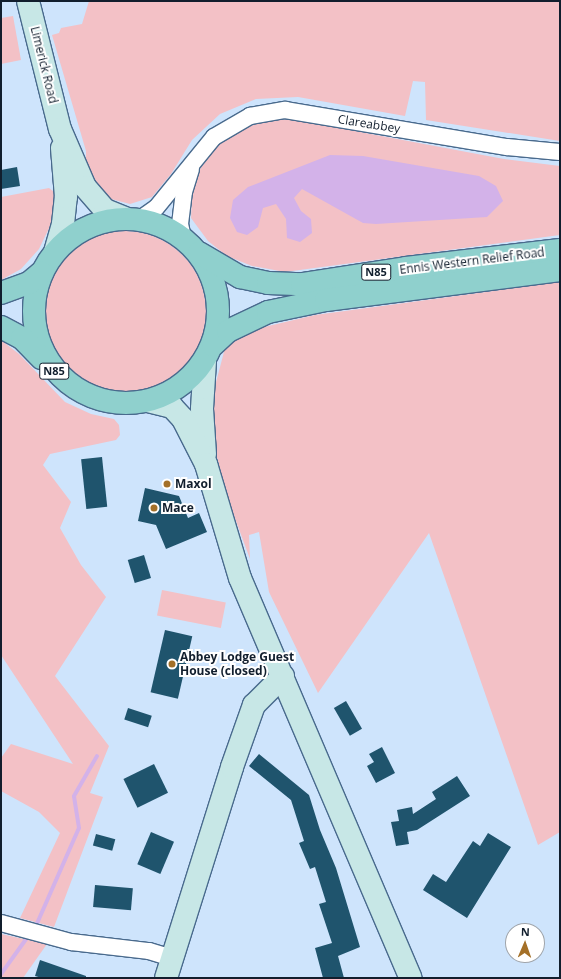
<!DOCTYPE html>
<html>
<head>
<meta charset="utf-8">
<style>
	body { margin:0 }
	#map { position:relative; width:561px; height:979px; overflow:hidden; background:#cee4fc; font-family:"Open Sans",sans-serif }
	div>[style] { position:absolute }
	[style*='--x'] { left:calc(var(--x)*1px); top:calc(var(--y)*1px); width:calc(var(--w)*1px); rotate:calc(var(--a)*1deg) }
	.green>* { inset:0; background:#f3c1c6; transform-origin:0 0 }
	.round { border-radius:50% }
	.water>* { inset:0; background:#d3b2e9 }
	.stream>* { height:4px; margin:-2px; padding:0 2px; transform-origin:2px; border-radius:2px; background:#d3b2e9 }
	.building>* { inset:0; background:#1f546d; transform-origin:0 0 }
	.roads { filter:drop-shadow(1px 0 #496a8d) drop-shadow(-1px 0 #496a8d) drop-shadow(0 1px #496a8d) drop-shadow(0 -1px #496a8d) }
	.minor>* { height:16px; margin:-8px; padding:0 8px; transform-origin:8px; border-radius:8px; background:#fff }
	.secondary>* { height:22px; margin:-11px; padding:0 11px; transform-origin:11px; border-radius:11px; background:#c7e7e6 }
	.primary>* { height:22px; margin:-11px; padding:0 11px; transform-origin:11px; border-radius:11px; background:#8fd0cd }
	.primary>.ring { margin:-11px; padding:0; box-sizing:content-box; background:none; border:22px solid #8fd0cd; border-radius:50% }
	.dots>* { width:11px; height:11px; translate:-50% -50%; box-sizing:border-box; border:2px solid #fff; border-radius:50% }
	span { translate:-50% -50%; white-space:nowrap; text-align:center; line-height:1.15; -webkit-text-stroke:4px #fff; paint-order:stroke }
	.shield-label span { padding:1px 3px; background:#fff; border:1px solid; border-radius:3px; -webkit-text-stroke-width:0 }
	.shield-label { font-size:11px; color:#111e2d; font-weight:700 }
	.street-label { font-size:12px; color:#111e2d }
	.poi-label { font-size:12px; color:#111e2d; font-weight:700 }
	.left { translate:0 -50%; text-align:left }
	.frame { position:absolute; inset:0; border:2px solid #111e2d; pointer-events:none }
	.north { position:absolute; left:505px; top:923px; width:40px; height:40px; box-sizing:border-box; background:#fff; border:1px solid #a0a5ab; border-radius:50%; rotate:2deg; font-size:11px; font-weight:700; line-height:16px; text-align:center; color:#111e2d }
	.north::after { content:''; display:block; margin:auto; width:14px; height:18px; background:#a47028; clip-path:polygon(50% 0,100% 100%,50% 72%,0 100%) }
</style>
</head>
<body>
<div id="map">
	<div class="green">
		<i style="clip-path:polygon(89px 1px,560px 1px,560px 141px,426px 120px,425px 82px,413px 81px,405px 116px,298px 97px,256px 99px,220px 114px,192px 140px,171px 174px,152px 197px,130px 204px,111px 199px,97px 187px,86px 165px,86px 151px,52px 35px,59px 33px,61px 28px,82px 24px)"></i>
		<i style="clip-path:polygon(13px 16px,21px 60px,1px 64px,1px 18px)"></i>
		<i style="clip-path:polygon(291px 119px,504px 159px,560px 166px,560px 235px,285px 272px,252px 266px,227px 256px,208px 241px,191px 218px,192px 193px,200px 169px,217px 146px,237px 132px,262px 121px)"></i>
		<i style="clip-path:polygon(49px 188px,58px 195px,52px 222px,39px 249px,21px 269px,1px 280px,1px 197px)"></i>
		<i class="round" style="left:44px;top:231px;width:162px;height:162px"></i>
		<i style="clip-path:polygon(560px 282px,560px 832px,538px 845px,429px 533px,318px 693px,269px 592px,259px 532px,249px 535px,250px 559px,226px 494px,214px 445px,210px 405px,225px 348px,239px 336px,260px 328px,315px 315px)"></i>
		<i style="clip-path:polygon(1px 340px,19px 354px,65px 402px,91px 414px,114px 419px,119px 425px,120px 435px,116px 440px,50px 454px,43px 465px,71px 502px,60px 528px,81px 565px,106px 597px,55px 676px,109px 746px,90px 793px,103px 797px,54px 927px,20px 918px,60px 833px,39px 812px,1px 791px,1px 758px,11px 744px,73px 764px,1px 655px)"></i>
		<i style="left:162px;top:590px;width:65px;height:26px;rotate:11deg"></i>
		<i style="clip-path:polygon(1px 934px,47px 944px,23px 978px,1px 978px)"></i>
	</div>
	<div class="water">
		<i style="clip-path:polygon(330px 155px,363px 156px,479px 176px,496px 186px,503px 201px,487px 217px,376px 224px,363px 223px,302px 189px,294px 198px,301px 211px,311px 219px,312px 233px,300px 242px,287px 238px,286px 219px,276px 204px,263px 208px,258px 227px,247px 235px,237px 232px,230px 218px,233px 200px,248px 187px)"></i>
	</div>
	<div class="stream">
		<i style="--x:35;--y:928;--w:109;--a:-66.3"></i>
		<i style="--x:79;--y:828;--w:32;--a:-99"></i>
		<i style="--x:74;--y:796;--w:46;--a:-60.1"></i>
		<i style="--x:1;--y:974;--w:48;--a:-54.3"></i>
	</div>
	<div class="building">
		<i style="clip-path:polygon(17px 167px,20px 186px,1px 189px,1px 170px)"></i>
		<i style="left:102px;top:457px;width:50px;height:21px;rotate:84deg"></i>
		<i style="clip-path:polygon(145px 488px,179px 496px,188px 518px,199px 513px,207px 532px,166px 549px,156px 525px,138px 521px)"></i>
		<i style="left:144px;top:555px;width:24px;height:17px;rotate:73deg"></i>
		<i style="left:165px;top:630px;width:28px;height:64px;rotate:13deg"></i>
		<i style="left:346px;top:701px;width:32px;height:14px;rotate:60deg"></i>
		<i style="left:128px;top:708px;width:25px;height:12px;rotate:18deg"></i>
		<i style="clip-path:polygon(382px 747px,395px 773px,376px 783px,367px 766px,374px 762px,369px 754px)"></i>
		<i style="clip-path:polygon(259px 754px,309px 795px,320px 830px,336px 868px,360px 947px,338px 956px,344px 978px,323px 978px,315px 948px,332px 943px,319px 904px,326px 902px,315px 867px,310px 869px,299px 843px,304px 841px,291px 800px,249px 766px)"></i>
		<i style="left:154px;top:764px;width:32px;height:34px;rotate:64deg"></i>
		<i style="clip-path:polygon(457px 776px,470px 796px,417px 830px,407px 832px,409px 844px,396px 846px,391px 822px,399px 821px,397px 810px,412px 807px,413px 814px,436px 799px,432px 792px)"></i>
		<i style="left:151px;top:832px;width:25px;height:35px;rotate:23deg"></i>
		<i style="clip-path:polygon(488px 833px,511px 847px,467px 918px,423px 890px,433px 874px,446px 882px,473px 841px,480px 846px)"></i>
		<i style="left:96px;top:834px;width:20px;height:12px;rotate:15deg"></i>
		<i style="left:95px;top:885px;width:38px;height:22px;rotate:5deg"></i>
		<i style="clip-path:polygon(40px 960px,86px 976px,86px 978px,42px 978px,35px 976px)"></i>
	</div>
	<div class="roads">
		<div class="minor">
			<i style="--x:140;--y:219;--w:19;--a:-35"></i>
			<i style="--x:156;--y:208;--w:92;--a:-50.8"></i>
			<i style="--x:214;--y:137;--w:42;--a:-30.3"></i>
			<i style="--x:250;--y:116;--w:36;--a:-10"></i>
			<i style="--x:285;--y:110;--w:225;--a:9.5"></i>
			<i style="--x:507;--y:147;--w:53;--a:5.4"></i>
			<i style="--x:183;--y:238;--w:14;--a:-102"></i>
			<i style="--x:180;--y:224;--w:32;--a:-83"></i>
			<i style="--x:184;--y:192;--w:24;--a:-73"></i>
			<i style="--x:1;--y:923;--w:73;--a:15.2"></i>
			<i style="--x:71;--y:942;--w:79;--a:6.6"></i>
			<i style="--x:149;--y:951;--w:24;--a:17"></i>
		</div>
		<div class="secondary">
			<i style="--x:28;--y:1;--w:132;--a:76"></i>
			<i style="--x:60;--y:129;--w:63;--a:66.7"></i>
			<i style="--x:85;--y:187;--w:30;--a:49"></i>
			<i style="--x:105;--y:210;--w:22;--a:22"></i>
			<i style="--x:55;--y:252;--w:29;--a:-74"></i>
			<i style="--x:63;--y:224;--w:27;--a:-84"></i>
			<i style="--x:66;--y:197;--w:49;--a:-94.7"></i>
			<i style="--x:205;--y:361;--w:48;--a:93.6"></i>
			<i style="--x:202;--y:409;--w:45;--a:86.2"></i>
			<i style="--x:148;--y:401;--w:25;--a:14"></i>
			<i style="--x:172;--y:407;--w:16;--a:47"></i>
			<i style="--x:183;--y:419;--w:51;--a:62.9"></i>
			<i style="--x:206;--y:464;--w:119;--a:73.4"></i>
			<i style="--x:240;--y:578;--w:435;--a:66.9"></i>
			<i style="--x:166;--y:978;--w:221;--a:-72.6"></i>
			<i style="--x:232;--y:767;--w:66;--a:-70.5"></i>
			<i style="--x:254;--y:705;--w:41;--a:-45"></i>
		</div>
		<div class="primary">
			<i class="ring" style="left:34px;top:219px;width:162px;height:162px"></i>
			<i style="--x:199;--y:253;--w:48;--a:30.3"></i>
			<i style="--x:240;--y:277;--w:29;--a:12"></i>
			<i style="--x:268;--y:283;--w:34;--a:2"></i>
			<i style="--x:302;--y:284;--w:105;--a:-8.7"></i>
			<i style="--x:406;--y:268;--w:155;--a:-6.7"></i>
			<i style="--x:1;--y:293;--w:30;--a:-20"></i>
			<i style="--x:29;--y:283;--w:16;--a:-40"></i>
			<i style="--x:1;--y:327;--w:24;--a:28"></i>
			<i style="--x:22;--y:338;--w:28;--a:46"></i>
			<i style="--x:213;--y:345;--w:21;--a:-43"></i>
			<i style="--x:228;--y:331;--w:44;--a:-25.4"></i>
			<i style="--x:268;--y:312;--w:59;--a:-11.7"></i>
			<i style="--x:326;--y:300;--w:236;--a:-7.3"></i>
		</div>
	</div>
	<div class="dots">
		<i style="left:167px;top:484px;background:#a47028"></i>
		<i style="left:154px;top:508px;background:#a47028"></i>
		<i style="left:172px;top:664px;background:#a47028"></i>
	</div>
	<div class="shield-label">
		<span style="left:376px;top:272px">N85</span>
		<span style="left:54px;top:371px">N85</span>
	</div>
	<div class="street-label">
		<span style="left:44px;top:65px;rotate:76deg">Limerick Road</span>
		<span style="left:369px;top:124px;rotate:9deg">Clareabbey</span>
		<span style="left:472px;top:261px;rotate:-7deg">Ennis Western Relief Road</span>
	</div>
	<div class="poi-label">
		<span class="left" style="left:175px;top:484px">Maxol</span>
		<span class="left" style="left:162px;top:508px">Mace</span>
		<span class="left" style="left:180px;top:664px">Abbey Lodge Guest<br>House (closed)</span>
	</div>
	<div class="frame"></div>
	<div class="north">N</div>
</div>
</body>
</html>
